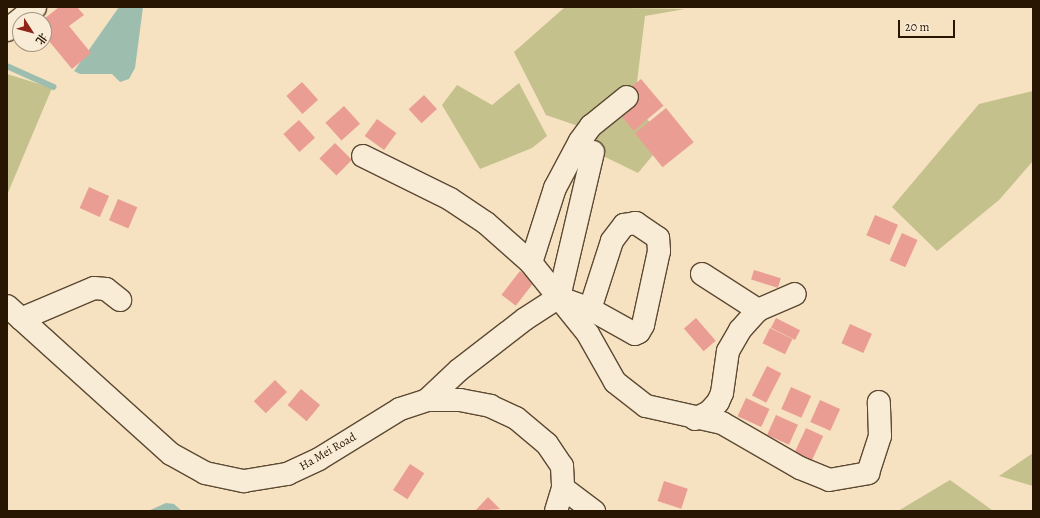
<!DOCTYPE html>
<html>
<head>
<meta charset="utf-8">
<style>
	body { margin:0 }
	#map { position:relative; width:1040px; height:518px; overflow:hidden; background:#f6e1c1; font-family:Alegreya,"Noto Serif SC",serif }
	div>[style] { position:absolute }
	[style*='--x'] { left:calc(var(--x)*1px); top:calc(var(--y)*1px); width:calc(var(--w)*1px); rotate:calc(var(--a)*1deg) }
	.green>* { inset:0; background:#c4c18d }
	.water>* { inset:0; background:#9dbeae }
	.stream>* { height:5.5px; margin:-2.75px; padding:0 2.75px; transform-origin:2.75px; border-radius:2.75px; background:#9dbeae }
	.building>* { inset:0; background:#ea9e93; transform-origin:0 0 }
	.roads { filter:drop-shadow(1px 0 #5c4932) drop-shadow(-1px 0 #5c4932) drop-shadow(0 1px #5c4932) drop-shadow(0 -1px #5c4932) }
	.minor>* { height:22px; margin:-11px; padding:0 11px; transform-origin:11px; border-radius:11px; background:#f9ecd7 }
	span { translate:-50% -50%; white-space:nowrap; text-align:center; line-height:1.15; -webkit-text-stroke:3.5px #f9ecd7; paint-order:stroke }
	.street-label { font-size:12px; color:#291602 }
	.frame { position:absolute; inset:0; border:8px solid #291602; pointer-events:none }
	.north { position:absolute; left:12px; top:12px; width:40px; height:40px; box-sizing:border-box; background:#f9ecd7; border:1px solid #a69682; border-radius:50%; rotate:126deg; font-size:11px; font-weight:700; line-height:16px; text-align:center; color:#291602 }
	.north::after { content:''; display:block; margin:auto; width:14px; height:18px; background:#8f2418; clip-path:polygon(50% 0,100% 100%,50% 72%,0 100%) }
	.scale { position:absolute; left:898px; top:20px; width:57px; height:18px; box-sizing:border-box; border:2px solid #291602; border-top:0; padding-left:5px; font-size:12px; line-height:14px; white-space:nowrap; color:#291602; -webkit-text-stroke:3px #f9ecd7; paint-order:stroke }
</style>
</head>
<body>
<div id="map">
	<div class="green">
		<i style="clip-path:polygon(565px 7px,685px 9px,645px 16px,634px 107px,667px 138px,638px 173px,597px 153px,584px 128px,546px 115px,514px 52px)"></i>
		<i style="clip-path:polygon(7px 74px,52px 88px,7px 195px)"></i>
		<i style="clip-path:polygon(519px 83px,547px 136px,532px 148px,480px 169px,442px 105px,457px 85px,492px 105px)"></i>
		<i style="clip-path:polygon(1033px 91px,1033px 161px,999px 200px,937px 251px,892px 207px,979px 104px)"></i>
		<i style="clip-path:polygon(1033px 453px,1033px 486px,999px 476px)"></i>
		<i style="clip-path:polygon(950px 480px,992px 510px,998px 511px,898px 511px)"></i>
	</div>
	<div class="water">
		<i style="clip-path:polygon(119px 7px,143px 7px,135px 68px,129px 79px,120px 82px,112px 74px,80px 74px,74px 71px)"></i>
		<i style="clip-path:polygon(166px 503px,174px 504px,182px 511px,148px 511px)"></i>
	</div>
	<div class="stream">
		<i style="--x:7;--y:66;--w:51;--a:24.1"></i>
	</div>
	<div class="building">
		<i style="clip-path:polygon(59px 7px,77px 7px,84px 15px,69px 26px,91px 53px,72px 69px,44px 35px,44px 19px)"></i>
		<i style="left:641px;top:79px;width:35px;height:39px;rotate:50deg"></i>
		<i style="left:302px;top:82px;width:24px;height:21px;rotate:48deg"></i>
		<i style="left:424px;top:95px;width:19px;height:21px;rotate:47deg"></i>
		<i style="left:344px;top:106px;width:24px;height:25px;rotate:48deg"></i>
		<i style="left:666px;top:108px;width:44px;height:40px;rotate:51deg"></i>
		<i style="left:377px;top:119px;width:24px;height:21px;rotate:36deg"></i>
		<i style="left:299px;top:120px;width:24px;height:21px;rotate:48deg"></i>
		<i style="left:335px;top:143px;width:24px;height:22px;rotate:45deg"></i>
		<i style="left:89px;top:187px;width:22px;height:23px;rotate:24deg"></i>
		<i style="left:118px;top:199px;width:21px;height:23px;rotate:23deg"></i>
		<i style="left:875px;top:215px;width:25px;height:22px;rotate:23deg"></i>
		<i style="left:902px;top:233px;width:17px;height:30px;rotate:24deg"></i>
		<i style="left:754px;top:270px;width:28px;height:10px;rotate:17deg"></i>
		<i style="left:520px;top:271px;width:18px;height:30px;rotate:38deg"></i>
		<i style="left:696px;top:318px;width:30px;height:16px;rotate:49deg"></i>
		<i style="left:776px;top:318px;width:27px;height:11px;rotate:27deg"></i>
		<i style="left:850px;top:324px;width:24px;height:21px;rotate:24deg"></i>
		<i style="left:770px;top:328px;width:25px;height:17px;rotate:26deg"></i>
		<i style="left:767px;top:366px;width:16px;height:33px;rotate:27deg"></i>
		<i style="left:275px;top:380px;width:17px;height:30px;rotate:45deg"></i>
		<i style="left:791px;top:387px;width:22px;height:24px;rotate:24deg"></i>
		<i style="left:301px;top:389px;width:25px;height:21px;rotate:40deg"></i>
		<i style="left:746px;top:398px;width:26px;height:20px;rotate:25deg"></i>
		<i style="left:820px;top:400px;width:22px;height:24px;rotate:24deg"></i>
		<i style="left:776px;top:415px;width:24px;height:22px;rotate:24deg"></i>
		<i style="left:806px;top:428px;width:19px;height:27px;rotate:25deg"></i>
		<i style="left:410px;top:464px;width:17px;height:31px;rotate:33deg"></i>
		<i style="left:664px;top:481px;width:25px;height:21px;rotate:18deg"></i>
		<i style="clip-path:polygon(488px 497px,500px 509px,475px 511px)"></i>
	</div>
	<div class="roads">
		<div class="minor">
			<i style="--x:7;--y:30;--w:36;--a:-39"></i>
			<i style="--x:363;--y:156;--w:97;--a:26.3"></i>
			<i style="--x:450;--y:199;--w:43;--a:33.7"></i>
			<i style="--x:486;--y:223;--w:60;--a:41.6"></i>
			<i style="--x:531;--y:263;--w:91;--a:51.2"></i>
			<i style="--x:588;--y:334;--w:55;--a:60.6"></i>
			<i style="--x:615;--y:382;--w:39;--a:38"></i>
			<i style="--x:646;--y:406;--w:78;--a:12.6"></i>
			<i style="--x:722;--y:423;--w:90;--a:30"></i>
			<i style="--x:800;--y:468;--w:31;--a:22"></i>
			<i style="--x:829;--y:480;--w:40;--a:-10"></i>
			<i style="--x:868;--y:473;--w:39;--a:-72"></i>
			<i style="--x:880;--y:436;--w:34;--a:-92"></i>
			<i style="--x:531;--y:263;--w:79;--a:-72.3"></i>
			<i style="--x:555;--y:188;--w:53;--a:-62"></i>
			<i style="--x:580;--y:141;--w:19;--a:-54"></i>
			<i style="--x:591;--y:126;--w:46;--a:-38.9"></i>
			<i style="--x:702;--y:274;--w:67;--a:32.7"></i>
			<i style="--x:560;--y:298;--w:32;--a:20"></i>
			<i style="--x:590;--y:309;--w:51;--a:29.1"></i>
			<i style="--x:635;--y:334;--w:4;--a:-27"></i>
			<i style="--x:639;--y:332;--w:8;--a:-60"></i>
			<i style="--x:643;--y:325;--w:76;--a:-77.8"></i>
			<i style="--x:659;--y:251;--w:13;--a:-94"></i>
			<i style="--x:658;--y:238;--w:27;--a:-146"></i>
			<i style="--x:636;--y:223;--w:12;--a:171"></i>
			<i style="--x:624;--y:225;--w:20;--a:127"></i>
			<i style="--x:612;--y:241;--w:71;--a:107.9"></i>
			<i style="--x:7;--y:306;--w:221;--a:42.1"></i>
			<i style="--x:171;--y:454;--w:39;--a:29"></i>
			<i style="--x:205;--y:473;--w:40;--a:12"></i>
			<i style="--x:244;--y:481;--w:44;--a:-9.2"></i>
			<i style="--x:287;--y:474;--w:35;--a:-25"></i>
			<i style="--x:319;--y:459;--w:95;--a:-31.7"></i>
			<i style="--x:400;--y:409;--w:28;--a:-18"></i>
			<i style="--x:427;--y:400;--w:33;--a:0"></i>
			<i style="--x:460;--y:400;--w:31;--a:11"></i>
			<i style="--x:490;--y:406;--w:29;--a:25"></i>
			<i style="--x:516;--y:418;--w:40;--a:40"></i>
			<i style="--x:547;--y:444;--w:27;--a:56"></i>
			<i style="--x:562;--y:466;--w:22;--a:87"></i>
			<i style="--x:563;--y:488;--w:24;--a:107"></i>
			<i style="--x:21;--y:319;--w:79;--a:-23"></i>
			<i style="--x:94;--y:288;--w:12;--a:5"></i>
			<i style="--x:106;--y:289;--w:18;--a:38"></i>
			<i style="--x:427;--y:400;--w:44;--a:-43.2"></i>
			<i style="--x:459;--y:370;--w:83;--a:-37.7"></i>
			<i style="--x:525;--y:319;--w:40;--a:-32.9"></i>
			<i style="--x:559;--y:297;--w:149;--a:-76.8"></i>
			<i style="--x:695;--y:419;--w:16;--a:-27"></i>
			<i style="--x:709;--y:412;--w:13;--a:-48"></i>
			<i style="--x:718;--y:402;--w:10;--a:-66"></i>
			<i style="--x:722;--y:393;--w:42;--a:-81.9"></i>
			<i style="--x:728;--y:351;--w:24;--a:-60"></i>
			<i style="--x:740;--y:330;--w:27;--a:-48"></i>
			<i style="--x:758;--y:310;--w:40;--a:-23.4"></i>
			<i style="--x:563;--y:488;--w:39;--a:37"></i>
		</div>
	</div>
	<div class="street-label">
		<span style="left:328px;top:452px;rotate:-30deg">Ha Mei Road</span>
	</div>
	<div class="frame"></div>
	<div class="north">北</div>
	<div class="scale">20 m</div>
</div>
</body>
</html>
